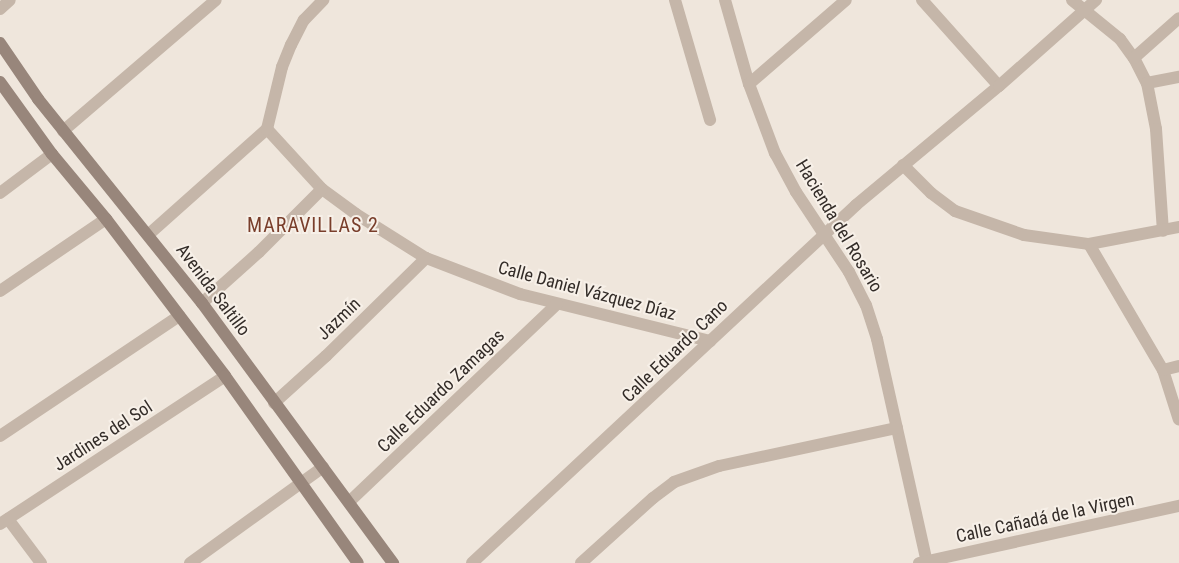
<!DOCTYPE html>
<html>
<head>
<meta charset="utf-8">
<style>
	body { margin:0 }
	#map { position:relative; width:1179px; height:563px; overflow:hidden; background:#efe6dc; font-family:"Roboto Condensed",sans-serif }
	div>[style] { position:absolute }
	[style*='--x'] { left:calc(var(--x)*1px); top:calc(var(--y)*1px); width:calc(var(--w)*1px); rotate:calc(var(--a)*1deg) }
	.street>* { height:12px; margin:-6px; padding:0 6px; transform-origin:6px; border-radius:6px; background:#c5b6a9 }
	.secondary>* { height:12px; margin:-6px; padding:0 6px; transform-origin:6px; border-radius:6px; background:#98867b }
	span { translate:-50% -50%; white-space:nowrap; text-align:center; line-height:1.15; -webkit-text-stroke:4px #f7f0e8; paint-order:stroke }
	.street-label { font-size:18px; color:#332c28 }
	.quarter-label { font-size:20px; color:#793e2b; letter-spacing:1px }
</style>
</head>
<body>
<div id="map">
	<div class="street">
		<i style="--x:675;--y:0;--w:125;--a:73.7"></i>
		<i style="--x:725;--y:0;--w:87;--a:74.1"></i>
		<i style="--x:749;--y:84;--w:74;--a:69.4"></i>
		<i style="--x:775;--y:153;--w:44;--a:61.7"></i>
		<i style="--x:796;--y:192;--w:96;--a:56.5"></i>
		<i style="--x:849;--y:272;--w:37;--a:63"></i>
		<i style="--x:866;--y:305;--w:36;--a:72"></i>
		<i style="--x:877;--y:339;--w:230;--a:77.4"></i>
		<i style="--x:922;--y:0;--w:115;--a:48.2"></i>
		<i style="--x:1072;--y:0;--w:62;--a:39.1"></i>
		<i style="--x:1120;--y:39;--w:24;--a:54"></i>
		<i style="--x:1134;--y:58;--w:28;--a:63"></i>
		<i style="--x:1147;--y:83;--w:47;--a:78.9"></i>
		<i style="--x:1156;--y:129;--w:102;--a:86.1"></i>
		<i style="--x:0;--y:9;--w:13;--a:-42"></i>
		<i style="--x:1134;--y:58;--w:60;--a:-41.6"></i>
		<i style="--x:1147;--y:83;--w:33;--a:-11"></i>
		<i style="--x:749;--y:84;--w:128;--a:-40.9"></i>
		<i style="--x:267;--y:129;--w:81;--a:47.5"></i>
		<i style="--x:322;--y:189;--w:42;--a:36.3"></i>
		<i style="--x:356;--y:214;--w:83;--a:32.2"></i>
		<i style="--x:426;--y:258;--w:101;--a:21"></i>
		<i style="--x:520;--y:294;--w:196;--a:13.9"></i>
		<i style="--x:63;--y:131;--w:201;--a:-40.6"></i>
		<i style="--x:903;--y:165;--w:40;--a:45"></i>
		<i style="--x:931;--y:193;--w:30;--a:37"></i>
		<i style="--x:955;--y:211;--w:73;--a:19.2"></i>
		<i style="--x:1024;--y:235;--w:66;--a:7.9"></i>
		<i style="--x:1089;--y:244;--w:92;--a:-10.7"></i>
		<i style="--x:0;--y:193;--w:65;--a:-36.9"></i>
		<i style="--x:148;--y:235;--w:159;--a:-41.7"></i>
		<i style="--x:267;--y:129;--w:64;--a:-76.4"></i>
		<i style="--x:282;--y:67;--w:24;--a:-68"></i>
		<i style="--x:291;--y:45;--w:28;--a:-63"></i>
		<i style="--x:304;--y:20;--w:28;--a:-46"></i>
		<i style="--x:1089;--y:244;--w:146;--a:59.6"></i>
		<i style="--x:1163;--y:370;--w:52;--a:72.3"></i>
		<i style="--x:0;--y:291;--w:128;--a:-34.2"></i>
		<i style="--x:202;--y:303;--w:76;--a:-41.8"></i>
		<i style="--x:259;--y:252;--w:89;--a:-45"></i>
		<i style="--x:1163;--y:370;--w:16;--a:-14"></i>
		<i style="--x:274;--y:403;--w:70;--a:-42.1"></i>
		<i style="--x:326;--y:356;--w:140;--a:-44.4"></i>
		<i style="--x:0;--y:436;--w:216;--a:-33.8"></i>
		<i style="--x:349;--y:502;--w:287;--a:-43.6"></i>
		<i style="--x:8;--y:519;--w:55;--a:53.1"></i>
		<i style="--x:0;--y:524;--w:269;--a:-33.3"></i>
		<i style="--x:190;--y:563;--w:164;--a:-35.8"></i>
		<i style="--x:472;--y:563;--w:525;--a:-42.99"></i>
		<i style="--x:856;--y:205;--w:186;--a:-39.8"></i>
		<i style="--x:999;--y:86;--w:130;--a:-41.6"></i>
		<i style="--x:581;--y:563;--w:97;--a:-42.1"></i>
		<i style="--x:653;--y:498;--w:26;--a:-37"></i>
		<i style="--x:674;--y:482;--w:48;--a:-19.6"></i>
		<i style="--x:719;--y:466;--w:182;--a:-12.1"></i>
		<i style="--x:919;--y:563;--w:266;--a:-12.4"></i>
	</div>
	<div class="secondary">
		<i style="--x:0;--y:43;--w:68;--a:55.8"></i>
		<i style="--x:38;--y:99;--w:262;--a:51.2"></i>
		<i style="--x:202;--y:303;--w:323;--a:53.7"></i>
		<i style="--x:0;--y:82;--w:89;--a:54.2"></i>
		<i style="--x:52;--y:154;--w:85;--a:50.3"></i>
		<i style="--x:106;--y:219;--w:197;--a:52.8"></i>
		<i style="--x:225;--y:376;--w:229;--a:54.6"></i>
	</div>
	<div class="street-label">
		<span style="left:839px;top:226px;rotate:59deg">Hacienda del Rosario</span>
		<span style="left:213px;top:290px;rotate:53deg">Avenida Saltillo</span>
		<span style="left:587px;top:291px;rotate:15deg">Calle Daniel Vázquez Díaz</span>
		<span style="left:339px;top:319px;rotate:-44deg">Jazmín</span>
		<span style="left:675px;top:351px;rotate:-44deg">Calle Eduardo Cano</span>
		<span style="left:441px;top:391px;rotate:-44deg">Calle Eduardo Zamagas</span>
		<span style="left:103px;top:436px;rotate:-33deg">Jardines del Sol</span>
		<span style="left:1045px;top:518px;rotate:-12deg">Calle Cañadá de la Virgen</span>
	</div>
	<div class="quarter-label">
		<span style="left:313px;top:225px">MARAVILLAS 2</span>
	</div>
</div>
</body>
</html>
